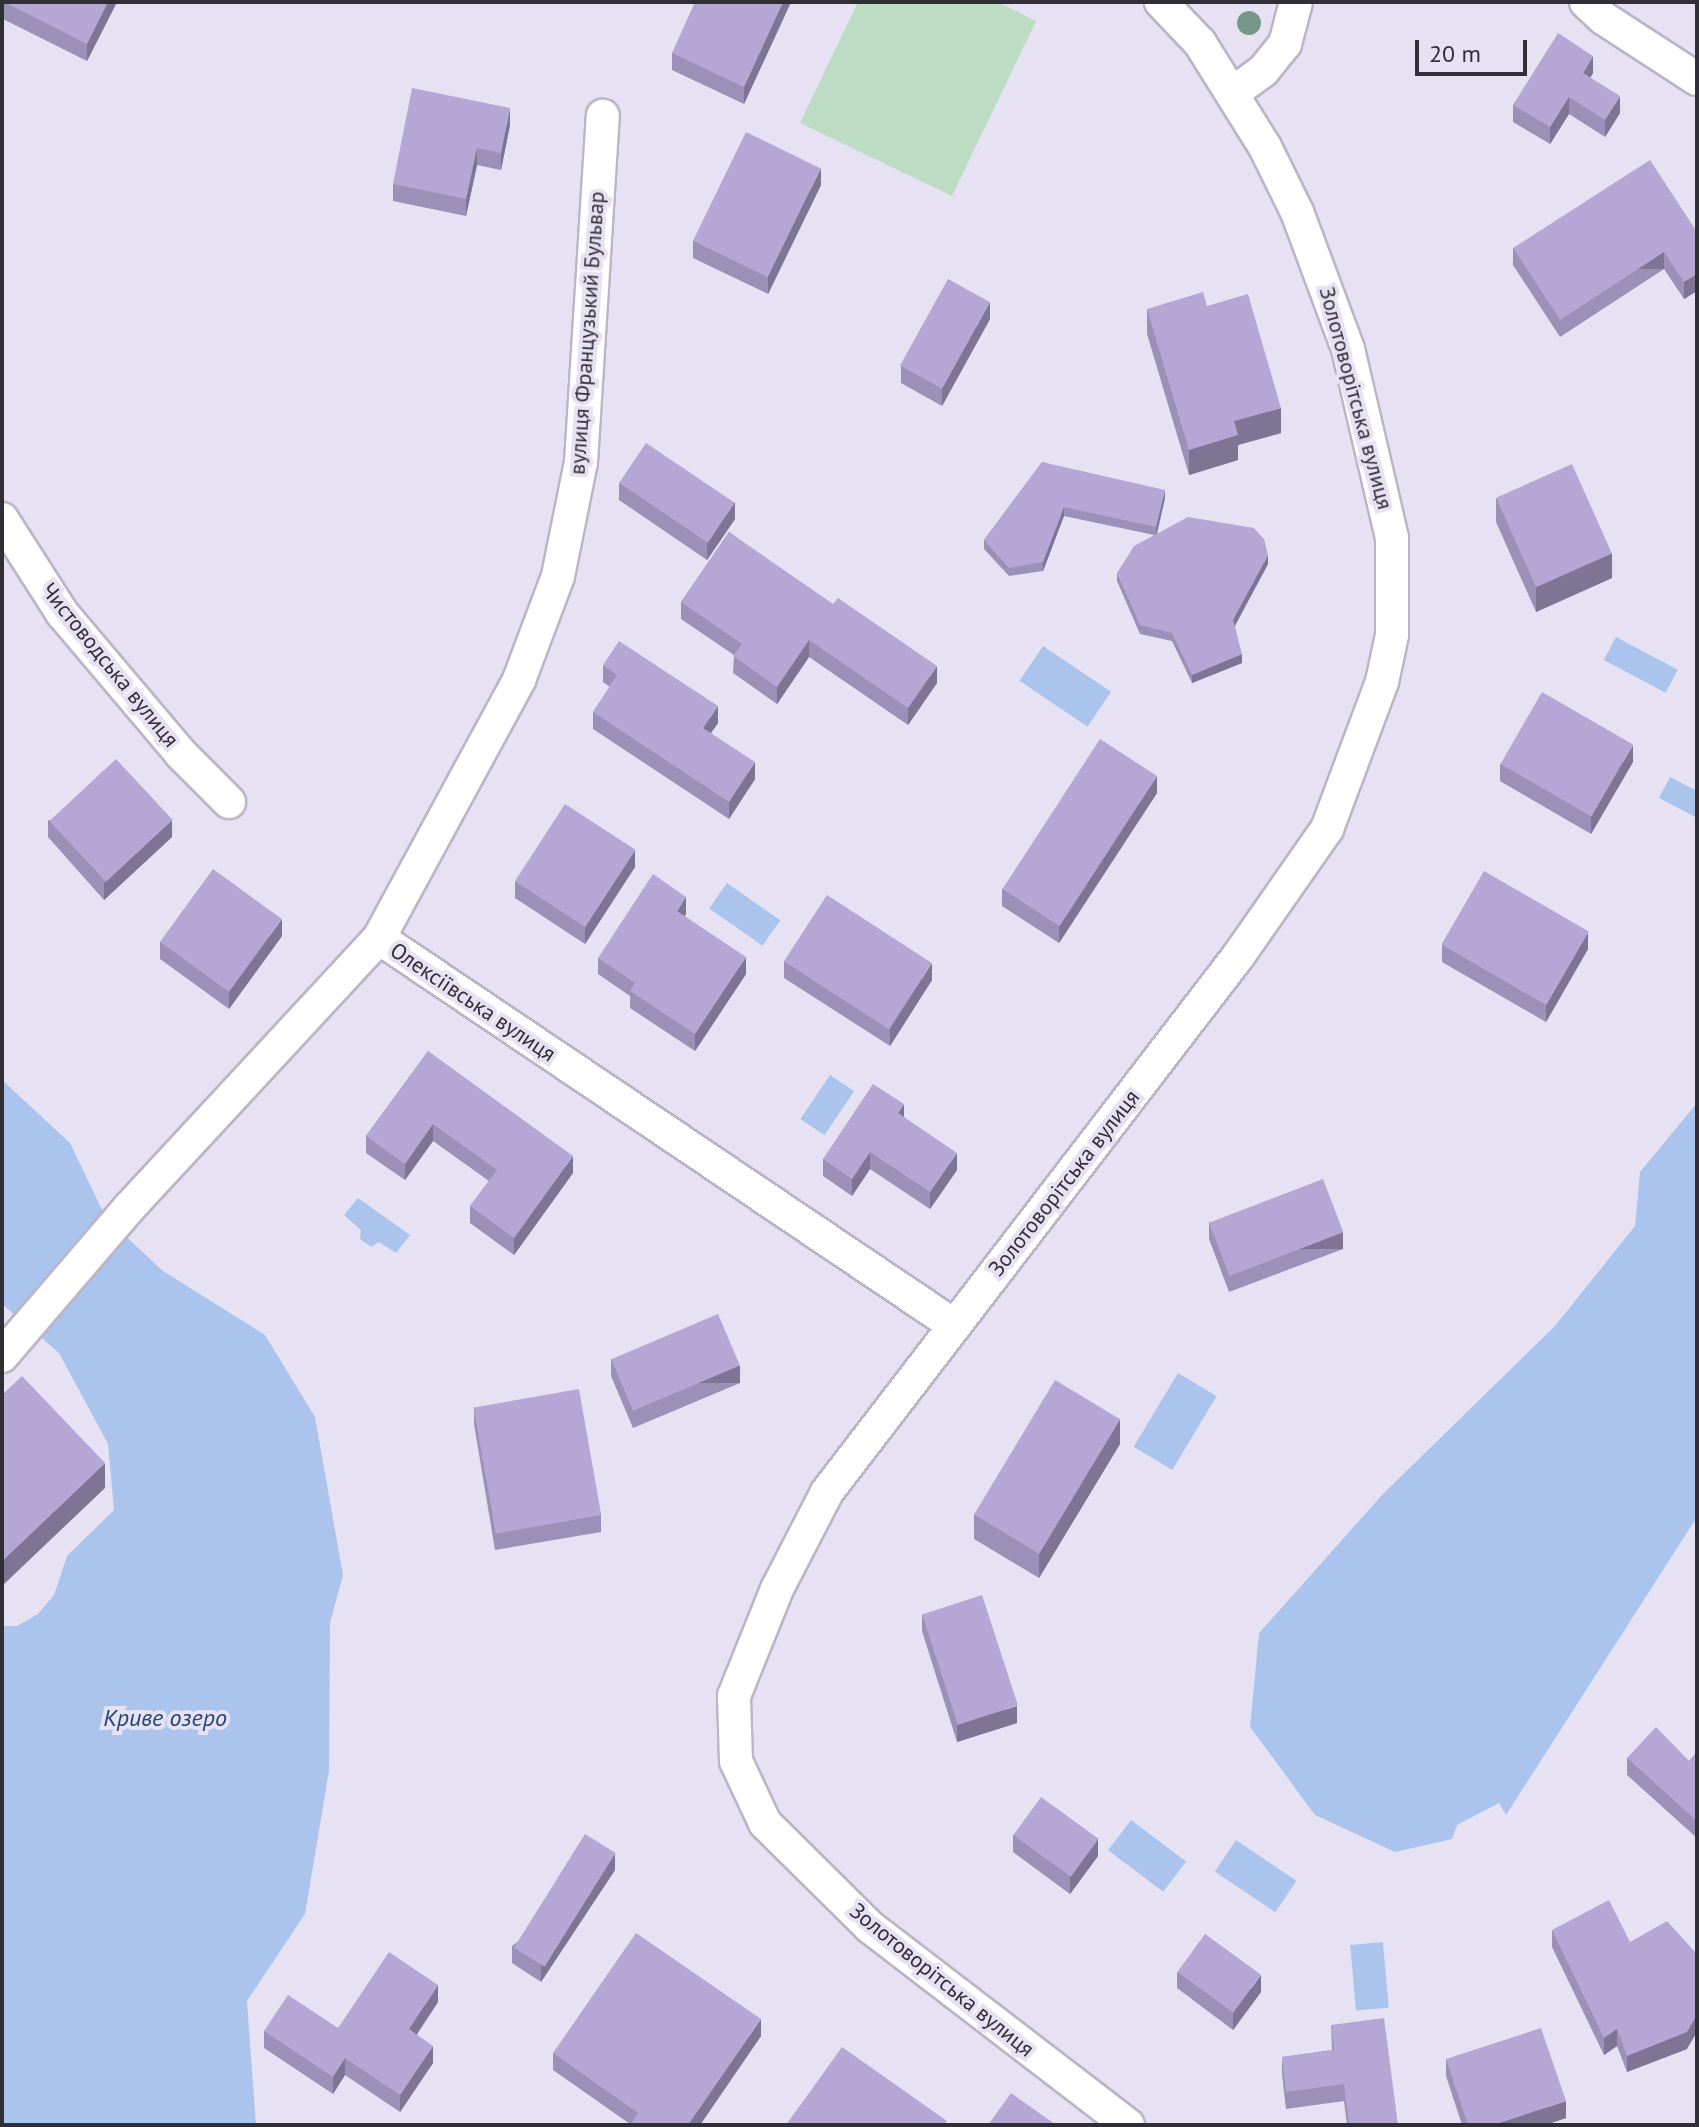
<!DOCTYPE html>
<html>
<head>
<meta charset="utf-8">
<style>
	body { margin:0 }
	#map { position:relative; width:1699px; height:2127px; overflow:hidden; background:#e6e2f3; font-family:"PT Sans",sans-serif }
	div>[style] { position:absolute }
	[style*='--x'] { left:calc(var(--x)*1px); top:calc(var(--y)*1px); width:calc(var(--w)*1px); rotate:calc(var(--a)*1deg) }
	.green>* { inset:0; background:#bcdcc3 }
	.water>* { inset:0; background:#aac4ee; transform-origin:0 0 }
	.roads { filter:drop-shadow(2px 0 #bab6c7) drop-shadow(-2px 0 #bab6c7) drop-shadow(0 2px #bab6c7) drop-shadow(0 -2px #bab6c7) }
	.street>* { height:32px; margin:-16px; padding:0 16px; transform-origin:16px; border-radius:16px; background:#fff }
	.trees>* { width:24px; height:24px; margin:-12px; border-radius:50%; background:#779888 }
	.wall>* { inset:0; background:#9b90b7 }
	.shaded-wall>* { inset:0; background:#7e7595; transform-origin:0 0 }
	.building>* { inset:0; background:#b4a7d5; transform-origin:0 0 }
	span { translate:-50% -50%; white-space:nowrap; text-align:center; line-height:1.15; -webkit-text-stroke:8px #e6e2f3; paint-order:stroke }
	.street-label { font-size:22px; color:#312f36 }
	.water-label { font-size:24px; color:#244579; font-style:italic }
	.frame { position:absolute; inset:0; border:4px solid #312f36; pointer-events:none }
	.scale { position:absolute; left:1415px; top:40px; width:112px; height:36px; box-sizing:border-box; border:4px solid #312f36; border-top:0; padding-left:10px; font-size:24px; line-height:28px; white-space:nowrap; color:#312f36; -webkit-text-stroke:6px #e6e2f3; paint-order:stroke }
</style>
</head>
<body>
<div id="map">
	<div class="green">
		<i style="clip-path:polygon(858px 2px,998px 2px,1036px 21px,952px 196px,800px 123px)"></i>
	</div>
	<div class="water">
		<i style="left:1616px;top:637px;width:70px;height:26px;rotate:28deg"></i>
		<i style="left:1043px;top:646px;width:82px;height:42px;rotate:34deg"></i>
		<i style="clip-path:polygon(1670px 777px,1697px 791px,1697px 818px,1659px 798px)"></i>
		<i style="left:727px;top:883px;width:65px;height:31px;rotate:35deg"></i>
		<i style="left:830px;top:1075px;width:29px;height:53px;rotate:34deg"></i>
		<i style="clip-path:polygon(2px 1080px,70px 1143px,106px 1218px,163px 1271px,265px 1335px,315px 1417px,343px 1575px,330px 1623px,329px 1771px,305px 1914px,247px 2001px,256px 2125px,2px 2125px,2px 1626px,17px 1626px,38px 1614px,54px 1595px,67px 1556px,114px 1510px,108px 1444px,59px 1353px,2px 1304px)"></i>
		<i style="clip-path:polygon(1697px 1103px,1697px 1517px,1506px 1815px,1499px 1803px,1457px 1825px,1452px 1839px,1395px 1852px,1315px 1815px,1250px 1727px,1259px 1633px,1383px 1494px,1555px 1326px,1635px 1226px,1640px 1172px)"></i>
		<i style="clip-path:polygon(358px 1198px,410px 1235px,396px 1253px,379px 1242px,371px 1247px,360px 1239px,361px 1230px,344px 1215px)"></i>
		<i style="left:1178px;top:1373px;width:45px;height:86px;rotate:31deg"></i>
		<i style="left:1131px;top:1820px;width:69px;height:38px;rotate:37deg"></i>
		<i style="left:1236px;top:1840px;width:73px;height:38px;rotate:34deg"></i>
		<i style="left:1383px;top:1942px;width:66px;height:33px;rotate:85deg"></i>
	</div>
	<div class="roads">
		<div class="street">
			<i style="--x:1586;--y:2;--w:23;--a:43"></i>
			<i style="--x:1603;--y:18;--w:112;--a:33"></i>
			<i style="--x:1234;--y:92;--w:36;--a:-36"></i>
			<i style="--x:1263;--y:71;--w:35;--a:-51"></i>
			<i style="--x:1285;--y:44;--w:43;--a:-75.3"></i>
			<i style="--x:2;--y:519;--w:112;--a:57.4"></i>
			<i style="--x:62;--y:613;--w:185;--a:49.8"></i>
			<i style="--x:181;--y:754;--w:68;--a:45"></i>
			<i style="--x:379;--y:938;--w:694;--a:33.96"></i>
			<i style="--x:2;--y:1356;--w:195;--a:-49.4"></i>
			<i style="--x:129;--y:1208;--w:368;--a:-47.2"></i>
			<i style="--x:379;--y:938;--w:294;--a:-61.5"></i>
			<i style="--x:519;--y:680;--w:111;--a:-69.4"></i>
			<i style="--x:558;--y:576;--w:116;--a:-78.6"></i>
			<i style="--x:581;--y:462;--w:347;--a:-86.4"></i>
			<i style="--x:1128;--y:2125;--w:325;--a:-142.5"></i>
			<i style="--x:870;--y:1927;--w:148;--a:-135.3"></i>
			<i style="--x:765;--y:1823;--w:68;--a:-115.1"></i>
			<i style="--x:736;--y:1761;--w:65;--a:-91.8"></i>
			<i style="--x:734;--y:1696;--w:115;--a:-68.1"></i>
			<i style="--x:777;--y:1589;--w:109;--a:-62.7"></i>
			<i style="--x:827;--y:1492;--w:677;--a:-52.5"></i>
			<i style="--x:1239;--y:955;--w:154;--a:-55.1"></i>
			<i style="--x:1327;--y:829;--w:157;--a:-69.5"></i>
			<i style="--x:1382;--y:682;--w:48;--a:-78"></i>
			<i style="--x:1392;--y:635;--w:97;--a:-90"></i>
			<i style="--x:1392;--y:538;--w:194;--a:-103.1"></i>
			<i style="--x:1348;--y:349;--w:146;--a:-110.4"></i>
			<i style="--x:1297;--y:212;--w:72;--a:-116.2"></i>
			<i style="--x:1265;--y:147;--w:123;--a:-122"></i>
			<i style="--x:1200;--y:43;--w:57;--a:-133.6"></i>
		</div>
	</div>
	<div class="trees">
		<i style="left:1249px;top:23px"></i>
	</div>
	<div class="wall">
		<i style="clip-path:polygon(3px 2px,117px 2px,87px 61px,3px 19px)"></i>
		<i style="clip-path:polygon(791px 2px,744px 104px,672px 70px,672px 53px)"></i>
		<i style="clip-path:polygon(1593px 73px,1590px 78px,1620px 113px,1605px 137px,1569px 114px,1550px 144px,1513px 122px,1513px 105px)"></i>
		<i style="clip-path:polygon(510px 125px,501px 170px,477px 165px,466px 216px,393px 201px,393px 184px)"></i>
		<i style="clip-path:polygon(821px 185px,768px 294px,693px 258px,693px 241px)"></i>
		<i style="clip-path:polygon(1697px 232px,1697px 291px,1684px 299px,1664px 269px,1560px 337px,1513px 265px,1513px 248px)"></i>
		<i style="clip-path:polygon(1207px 306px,1281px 433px,1238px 445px,1238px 460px,1189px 475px,1147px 334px,1147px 309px)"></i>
		<i style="clip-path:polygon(990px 319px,942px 406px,901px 383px,901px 366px)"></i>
		<i style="clip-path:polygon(1042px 462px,1165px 498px,1157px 534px,1268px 564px,1235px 626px,1242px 663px,1192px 683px,1172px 641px,1140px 634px,1117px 581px,1117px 573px,1154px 535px,1064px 516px,1043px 571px,1009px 576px,984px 549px,984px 540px)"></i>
		<i style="clip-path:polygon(619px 483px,735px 519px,707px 560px,619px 500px)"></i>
		<i style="clip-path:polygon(1496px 498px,1612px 578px,1536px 612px,1496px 522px)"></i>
		<i style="clip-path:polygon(729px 532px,937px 683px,908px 725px,809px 657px,777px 704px,733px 673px,734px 655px,681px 619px,681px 602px)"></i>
		<i style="clip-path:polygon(603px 665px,718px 723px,711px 733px,755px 779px,729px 819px,593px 729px,593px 712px,610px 687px,603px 682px)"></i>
		<i style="clip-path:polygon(1633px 762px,1591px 834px,1500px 781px,1500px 764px)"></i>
		<i style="clip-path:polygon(1157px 793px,1059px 943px,1002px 906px,1002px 889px)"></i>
		<i style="clip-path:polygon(48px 820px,172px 837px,104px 900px,48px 837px)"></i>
		<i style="clip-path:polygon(635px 867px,585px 944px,515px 898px,515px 881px)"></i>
		<i style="clip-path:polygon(686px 914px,684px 916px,746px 974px,695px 1051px,630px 1008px,630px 996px,598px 974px,598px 958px)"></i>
		<i style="clip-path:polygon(282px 936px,229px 1009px,160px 959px,160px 942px)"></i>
		<i style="clip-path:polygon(1442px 945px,1588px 949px,1546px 1022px,1442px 962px)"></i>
		<i style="clip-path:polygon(784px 961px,932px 980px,890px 1046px,784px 978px)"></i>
		<i style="clip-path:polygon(428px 1051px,573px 1173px,514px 1255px,470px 1223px,470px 1206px,489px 1181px,433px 1141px,405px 1180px,366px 1153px,366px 1136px)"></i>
		<i style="clip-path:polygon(904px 1117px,957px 1170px,930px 1209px,870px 1169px,852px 1196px,823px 1176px,823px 1159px)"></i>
		<i style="clip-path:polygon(1209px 1222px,1343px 1249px,1229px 1292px,1209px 1239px)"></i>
		<i style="clip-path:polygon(611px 1359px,740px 1383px,633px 1428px,611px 1376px)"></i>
		<i style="clip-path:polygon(474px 1407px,601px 1515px,601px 1532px,495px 1550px,474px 1424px)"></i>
		<i style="clip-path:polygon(1120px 1444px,1039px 1578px,974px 1539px,974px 1514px)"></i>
		<i style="clip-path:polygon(922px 1614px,1017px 1723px,957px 1742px,922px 1631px)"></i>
		<i style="clip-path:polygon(1697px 1752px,1697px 1838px,1627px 1775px,1627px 1758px,1689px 1761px)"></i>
		<i style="clip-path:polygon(1013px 1835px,1098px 1856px,1070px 1894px,1013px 1852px)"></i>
		<i style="clip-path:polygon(615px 1870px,541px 1982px,512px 1963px,512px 1946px)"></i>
		<i style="clip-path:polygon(1552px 1930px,1630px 1942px,1687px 2049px,1627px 2072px,1617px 2046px,1604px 2055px,1552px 1947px)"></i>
		<i style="clip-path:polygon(1177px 1972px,1261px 1992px,1233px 2030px,1177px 1988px)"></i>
		<i style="clip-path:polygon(438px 2002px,417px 2034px,433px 2063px,400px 2112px,345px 2075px,333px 2094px,264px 2048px,264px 2031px,338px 2028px)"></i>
		<i style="clip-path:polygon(1331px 2025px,1398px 2125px,1347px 2125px,1344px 2101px,1286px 2109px,1282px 2074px,1282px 2057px,1332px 2050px)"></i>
		<i style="clip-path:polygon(761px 2036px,700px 2125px,630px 2125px,630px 2124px,553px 2070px,553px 2053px)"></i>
		<i style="clip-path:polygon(1446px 2059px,1566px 2118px,1545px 2125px,1462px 2125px,1446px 2076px)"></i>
	</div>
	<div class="shaded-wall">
		<i style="clip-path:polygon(108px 2px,117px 2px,87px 61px,87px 44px)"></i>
		<i style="clip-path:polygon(783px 2px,791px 2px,744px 104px,744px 87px)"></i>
		<i style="clip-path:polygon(1593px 56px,1593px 73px,1583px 90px,1583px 73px)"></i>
		<i style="clip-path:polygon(1620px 96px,1620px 113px,1605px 137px,1605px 120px)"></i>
		<i style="clip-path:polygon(1569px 97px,1569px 114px,1550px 144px,1550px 127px)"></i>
		<i style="clip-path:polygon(510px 108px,510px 125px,501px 170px,501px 153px)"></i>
		<i style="clip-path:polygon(477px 148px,477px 165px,466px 216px,466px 199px)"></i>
		<i style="clip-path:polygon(821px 168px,821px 185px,768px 294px,768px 277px)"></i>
		<i style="left:1664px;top:252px;width:17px;height:124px;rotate:90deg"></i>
		<i style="clip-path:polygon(1697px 274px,1697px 291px,1684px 299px,1684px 282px)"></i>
		<i style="clip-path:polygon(990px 302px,990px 319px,942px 406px,942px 389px)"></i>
		<i style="clip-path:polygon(1281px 408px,1281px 433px,1238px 445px,1238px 460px,1189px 475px,1189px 450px,1234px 421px)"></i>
		<i style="clip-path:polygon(1165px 490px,1165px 498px,1156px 536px,1156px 527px)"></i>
		<i style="clip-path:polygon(735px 502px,735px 519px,707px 560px,707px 543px)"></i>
		<i style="clip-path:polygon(1064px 507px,1064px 516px,1043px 571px,1043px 562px)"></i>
		<i style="clip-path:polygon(1612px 553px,1612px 578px,1536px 612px,1536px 586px)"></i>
		<i style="clip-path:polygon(1268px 555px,1268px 564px,1233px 629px,1233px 620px)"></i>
		<i style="clip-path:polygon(809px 640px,809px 657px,777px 704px,777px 687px)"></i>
		<i style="clip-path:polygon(1242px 654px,1242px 663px,1192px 683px,1192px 675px)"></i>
		<i style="clip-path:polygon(937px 666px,937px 683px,908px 725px,908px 708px)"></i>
		<i style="clip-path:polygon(718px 706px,718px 723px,703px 744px,703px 728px)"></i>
		<i style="clip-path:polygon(1633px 745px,1633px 762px,1591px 834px,1591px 817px)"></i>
		<i style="clip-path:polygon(755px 762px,755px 779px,729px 819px,729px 802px)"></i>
		<i style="clip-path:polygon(1157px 776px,1157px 793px,1059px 943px,1059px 926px)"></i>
		<i style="clip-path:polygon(172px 820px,172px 837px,104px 900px,104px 883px)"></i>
		<i style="clip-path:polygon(635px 850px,635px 867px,585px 944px,585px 927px)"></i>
		<i style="clip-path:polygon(686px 897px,686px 914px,677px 928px,677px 911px)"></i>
		<i style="clip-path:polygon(282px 919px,282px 936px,229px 1009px,229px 992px)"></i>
		<i style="clip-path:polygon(1588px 932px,1588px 949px,1546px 1022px,1546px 1005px)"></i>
		<i style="clip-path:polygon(746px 957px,746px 974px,695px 1051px,695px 1034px)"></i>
		<i style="clip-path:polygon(932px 963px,932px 980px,890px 1046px,890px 1029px)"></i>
		<i style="clip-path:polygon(904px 1104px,904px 1121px,898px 1113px)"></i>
		<i style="clip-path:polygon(433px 1124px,433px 1141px,405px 1180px,405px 1164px)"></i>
		<i style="clip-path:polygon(870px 1152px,870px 1169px,852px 1196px,852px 1179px)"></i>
		<i style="clip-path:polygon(957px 1153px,957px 1170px,930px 1209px,930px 1192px)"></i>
		<i style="clip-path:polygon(573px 1156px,573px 1173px,514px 1255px,514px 1238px)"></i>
		<i style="left:1343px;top:1232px;width:17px;height:122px;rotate:90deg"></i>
		<i style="left:740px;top:1366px;width:17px;height:116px;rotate:90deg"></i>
		<i style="clip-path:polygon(1120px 1419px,1120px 1444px,1039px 1578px,1039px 1553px)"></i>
		<i style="clip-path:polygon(105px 1463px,105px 1488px,2px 1586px,2px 1561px)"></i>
		<i style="clip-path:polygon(1017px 1706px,1017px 1723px,957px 1742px,957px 1725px)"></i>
		<i style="clip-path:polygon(1098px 1839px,1098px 1856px,1070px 1894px,1070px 1877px)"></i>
		<i style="clip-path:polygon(615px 1853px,615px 1870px,541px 1982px,541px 1965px)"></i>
		<i style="clip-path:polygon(1261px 1975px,1261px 1992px,1233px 2030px,1233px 2013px)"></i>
		<i style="clip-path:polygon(438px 1985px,438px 2002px,409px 2046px,409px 2029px)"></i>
		<i style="clip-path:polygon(1697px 2015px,1697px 2032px,1687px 2049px,1627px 2072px,1627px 2056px)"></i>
		<i style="clip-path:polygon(761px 2019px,761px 2036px,700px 2125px,688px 2125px)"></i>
		<i style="clip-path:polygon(1617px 2029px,1617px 2046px,1604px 2055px,1604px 2038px)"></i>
		<i style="clip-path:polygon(433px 2046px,433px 2063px,400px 2112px,400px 2095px)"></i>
		<i style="clip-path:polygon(345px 2058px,345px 2075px,333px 2094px,333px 2077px)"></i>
		<i style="clip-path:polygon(1566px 2101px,1566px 2118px,1545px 2125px,1493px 2125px)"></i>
	</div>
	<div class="building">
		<i style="clip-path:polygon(4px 2px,108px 2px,87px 44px)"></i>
		<i style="clip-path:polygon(695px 2px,783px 2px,744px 87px,672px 53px)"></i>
		<i style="clip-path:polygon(1558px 33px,1593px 56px,1583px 73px,1620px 96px,1605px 120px,1569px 97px,1550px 127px,1513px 105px)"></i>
		<i style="clip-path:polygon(412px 88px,510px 108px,501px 153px,477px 148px,466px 199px,393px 184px)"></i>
		<i style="left:746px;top:132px;width:83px;height:121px;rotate:26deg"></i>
		<i style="clip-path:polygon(1650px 160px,1697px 232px,1697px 274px,1684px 282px,1664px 252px,1560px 320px,1513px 248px)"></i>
		<i style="left:948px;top:279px;width:48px;height:99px;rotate:29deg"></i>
		<i style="clip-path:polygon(1203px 292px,1207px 306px,1248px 294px,1281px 408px,1234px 421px,1238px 435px,1189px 450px,1147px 309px)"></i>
		<i style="left:646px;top:443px;width:107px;height:48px;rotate:34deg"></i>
		<i style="clip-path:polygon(1042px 462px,1165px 490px,1156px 527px,1064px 507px,1043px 562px,1009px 568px,984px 540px)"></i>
		<i style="left:1572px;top:464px;width:98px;height:83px;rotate:66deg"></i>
		<i style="clip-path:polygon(1188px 517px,1254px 528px,1264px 539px,1268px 555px,1233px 620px,1242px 654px,1192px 675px,1172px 633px,1140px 625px,1117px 573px,1134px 546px)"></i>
		<i style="clip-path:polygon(729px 532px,833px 604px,838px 598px,937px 666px,908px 708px,809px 640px,777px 687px,733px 656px,742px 644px,681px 602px)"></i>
		<i style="clip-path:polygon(619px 641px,718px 706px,703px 728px,755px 762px,729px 802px,593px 712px,617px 675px,603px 665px)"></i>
		<i style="left:1542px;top:692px;width:105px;height:83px;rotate:30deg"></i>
		<i style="left:1100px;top:739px;width:68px;height:179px;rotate:33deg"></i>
		<i style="left:116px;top:759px;width:83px;height:91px;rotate:47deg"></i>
		<i style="left:565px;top:804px;width:84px;height:92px;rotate:33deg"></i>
		<i style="left:213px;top:869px;width:85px;height:90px;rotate:36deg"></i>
		<i style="left:1484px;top:871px;width:121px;height:85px;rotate:30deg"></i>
		<i style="clip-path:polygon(653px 874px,686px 897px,677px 911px,746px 957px,695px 1034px,630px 991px,635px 983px,598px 958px)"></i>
		<i style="left:827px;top:895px;width:125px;height:79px;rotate:33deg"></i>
		<i style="clip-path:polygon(428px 1051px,573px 1156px,514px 1238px,470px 1206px,497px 1170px,433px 1124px,405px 1164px,366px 1136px)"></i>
		<i style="clip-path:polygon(873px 1084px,904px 1104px,898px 1113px,957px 1153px,930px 1192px,870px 1152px,852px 1179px,823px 1159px)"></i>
		<i style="left:1323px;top:1179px;width:57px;height:122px;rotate:69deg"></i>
		<i style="left:718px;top:1314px;width:56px;height:116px;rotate:67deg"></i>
		<i style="clip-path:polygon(22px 1376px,105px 1463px,2px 1561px,2px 1395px)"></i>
		<i style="left:1055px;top:1380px;width:76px;height:157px;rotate:31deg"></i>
		<i style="left:579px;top:1389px;width:128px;height:107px;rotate:80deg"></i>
		<i style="left:982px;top:1595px;width:116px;height:63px;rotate:72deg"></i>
		<i style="clip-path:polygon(1656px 1727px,1689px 1761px,1697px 1752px,1697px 1821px,1627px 1758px)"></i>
		<i style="left:1041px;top:1797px;width:71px;height:47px;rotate:36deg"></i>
		<i style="left:585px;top:1834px;width:36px;height:134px;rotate:32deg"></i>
		<i style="clip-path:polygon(1609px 1900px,1630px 1942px,1667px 1921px,1697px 1954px,1697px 2015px,1687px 2032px,1627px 2056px,1617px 2029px,1604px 2038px,1552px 1930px)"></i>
		<i style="clip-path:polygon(636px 1933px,761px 2019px,688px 2125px,630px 2125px,638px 2113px,553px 2053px)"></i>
		<i style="left:1205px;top:1934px;width:69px;height:47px;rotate:36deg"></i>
		<i style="clip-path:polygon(389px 1952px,438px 1985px,409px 2029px,433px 2046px,400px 2095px,345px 2058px,333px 2077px,264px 2031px,288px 1995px,338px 2028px)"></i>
		<i style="clip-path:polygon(1384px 2018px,1398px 2125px,1349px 2125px,1344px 2084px,1286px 2092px,1282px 2057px,1334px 2050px,1331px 2025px)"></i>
		<i style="clip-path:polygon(1541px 2028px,1566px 2101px,1493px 2125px,1468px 2125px,1446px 2059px)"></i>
		<i style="clip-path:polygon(842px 2047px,947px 2121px,944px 2125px,786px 2125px)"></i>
		<i style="clip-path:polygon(1011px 2093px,1056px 2125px,988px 2125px)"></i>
	</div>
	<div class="street-label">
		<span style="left:587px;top:333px;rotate:-86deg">вулиця Французький Бульвар</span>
		<span style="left:1356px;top:398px;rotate:75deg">Золотоворітська вулиця</span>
		<span style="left:110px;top:665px;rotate:51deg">Чистоводська вулиця</span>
		<span style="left:473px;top:1002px;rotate:34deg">Олексіївська вулиця</span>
		<span style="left:1064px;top:1183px;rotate:-52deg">Золотоворітська вулиця</span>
		<span style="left:942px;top:1980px;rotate:39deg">Золотоворітська вулиця</span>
	</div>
	<div class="water-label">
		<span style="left:165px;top:1718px">Криве озеро</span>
	</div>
	<div class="frame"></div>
	<div class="scale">20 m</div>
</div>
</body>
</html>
